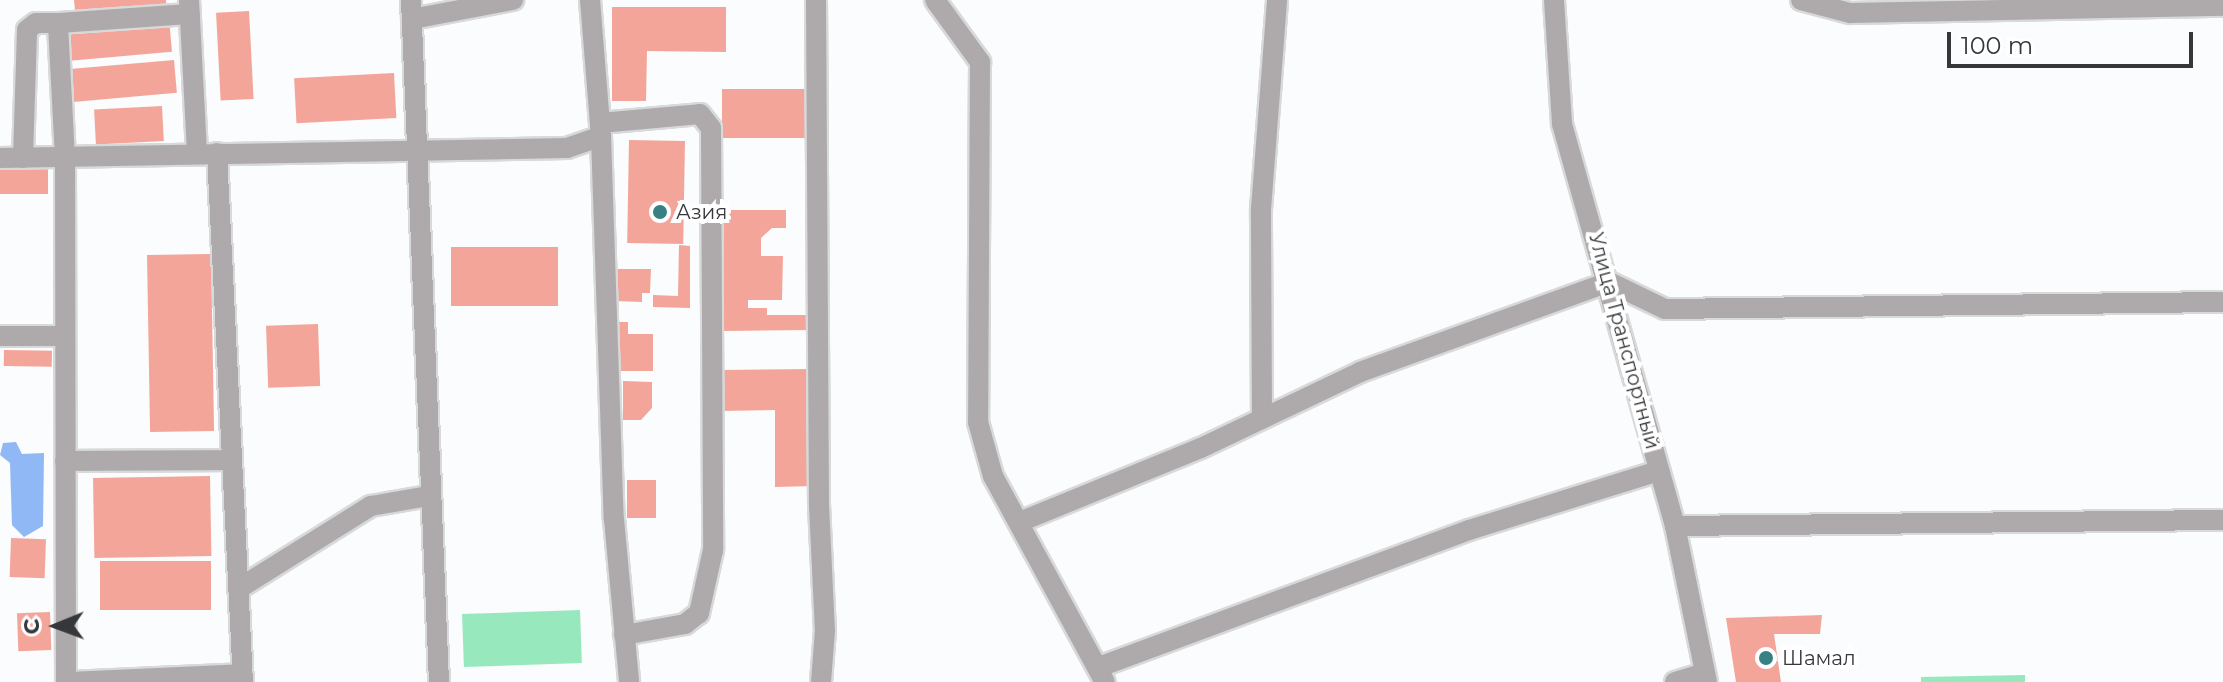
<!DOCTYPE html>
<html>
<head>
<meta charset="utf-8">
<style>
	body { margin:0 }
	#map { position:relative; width:2223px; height:682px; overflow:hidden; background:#fafcfd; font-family:Montserrat,sans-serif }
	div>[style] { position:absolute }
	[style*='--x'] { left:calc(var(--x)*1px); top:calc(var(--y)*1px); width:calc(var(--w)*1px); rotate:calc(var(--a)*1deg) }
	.green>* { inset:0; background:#98e8bd; transform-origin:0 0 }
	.water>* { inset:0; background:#90b8f4 }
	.building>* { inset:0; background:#f4a59a; transform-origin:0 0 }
	.roads { filter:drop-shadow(2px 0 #d7d9da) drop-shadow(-2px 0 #d7d9da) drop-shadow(0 2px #d7d9da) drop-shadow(0 -2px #d7d9da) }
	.minor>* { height:20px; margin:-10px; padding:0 10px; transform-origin:10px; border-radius:10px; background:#aea9aa }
	.dots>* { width:22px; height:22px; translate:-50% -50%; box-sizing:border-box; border:4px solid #fff; border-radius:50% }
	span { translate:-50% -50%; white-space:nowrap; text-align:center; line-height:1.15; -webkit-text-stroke:8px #fff; paint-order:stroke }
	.poi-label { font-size:20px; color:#35373a }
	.left { translate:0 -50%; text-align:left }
	.street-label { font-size:20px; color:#35373a }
	.north { position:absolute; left:16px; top:586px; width:80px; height:80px; -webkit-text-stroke:6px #fff; paint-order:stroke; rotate:269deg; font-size:22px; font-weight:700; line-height:32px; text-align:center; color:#35373a }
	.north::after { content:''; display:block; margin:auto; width:28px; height:36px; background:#35373a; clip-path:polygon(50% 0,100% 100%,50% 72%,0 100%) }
	.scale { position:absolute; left:1947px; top:32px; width:246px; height:36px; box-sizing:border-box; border:4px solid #35373a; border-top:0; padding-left:10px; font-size:24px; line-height:28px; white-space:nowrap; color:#35373a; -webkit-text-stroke:6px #fff; paint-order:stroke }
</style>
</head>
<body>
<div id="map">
	<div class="green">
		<i style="left:580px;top:610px;width:53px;height:118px;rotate:88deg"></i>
		<i style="clip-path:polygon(2025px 675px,2025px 682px,1921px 682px,1921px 677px)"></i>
	</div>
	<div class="water">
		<i style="clip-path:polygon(16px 442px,22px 454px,44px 453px,43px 526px,24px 537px,12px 525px,10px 463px,0 455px,3px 443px)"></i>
	</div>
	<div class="building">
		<i style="clip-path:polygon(74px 0,166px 0,167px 12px,76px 20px)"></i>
		<i style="clip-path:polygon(612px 7px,726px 7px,726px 52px,647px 51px,646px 101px,612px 101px)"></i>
		<i style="left:249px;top:11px;width:88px;height:33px;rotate:87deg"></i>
		<i style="left:169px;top:18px;width:34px;height:108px;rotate:85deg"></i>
		<i style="left:174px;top:60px;width:33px;height:107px;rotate:85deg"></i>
		<i style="left:394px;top:73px;width:45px;height:100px;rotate:87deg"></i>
		<i style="left:722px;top:89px;width:86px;height:49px"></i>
		<i style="left:162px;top:106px;width:35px;height:68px;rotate:87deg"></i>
		<i style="left:629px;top:140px;width:56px;height:103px;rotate:1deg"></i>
		<i style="left:48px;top:169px;width:25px;height:48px;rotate:90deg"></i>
		<i style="clip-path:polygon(724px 210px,786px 210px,786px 228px,772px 228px,761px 238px,761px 256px,783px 256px,782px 300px,748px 300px,748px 308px,767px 308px,767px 315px,811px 315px,811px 330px,724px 331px)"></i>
		<i style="clip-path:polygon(679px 245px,690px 246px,690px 308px,653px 307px,653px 295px,678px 296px)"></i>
		<i style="left:451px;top:247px;width:107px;height:59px"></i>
		<i style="left:211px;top:254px;width:177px;height:64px;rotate:89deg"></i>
		<i style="clip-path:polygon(615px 269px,651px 269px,650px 293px,642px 293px,642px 302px,615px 301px)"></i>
		<i style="clip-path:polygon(618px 322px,628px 322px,628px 334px,653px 334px,653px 371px,619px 371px)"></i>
		<i style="left:318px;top:324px;width:62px;height:52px;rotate:88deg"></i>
		<i style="left:4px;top:350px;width:48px;height:16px;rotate:1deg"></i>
		<i style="clip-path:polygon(812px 369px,814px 486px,775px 487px,775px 410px,721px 411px,720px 370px)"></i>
		<i style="clip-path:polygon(623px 381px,652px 382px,652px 408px,641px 420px,623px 420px)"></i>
		<i style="left:210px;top:476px;width:80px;height:117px;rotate:89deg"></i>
		<i style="left:627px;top:480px;width:29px;height:38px"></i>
		<i style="left:11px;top:538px;width:35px;height:39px;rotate:2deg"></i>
		<i style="left:211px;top:561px;width:49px;height:111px;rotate:90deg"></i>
		<i style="left:50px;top:612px;width:38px;height:33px;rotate:88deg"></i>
		<i style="clip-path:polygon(1822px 615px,1820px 634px,1774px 634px,1781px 682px,1736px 682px,1726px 618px)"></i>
	</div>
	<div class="roads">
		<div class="minor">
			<i style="--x:189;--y:0;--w:154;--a:87"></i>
			<i style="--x:411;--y:0;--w:683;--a:87.65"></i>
			<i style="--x:590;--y:0;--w:136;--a:85.4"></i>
			<i style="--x:601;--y:136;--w:383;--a:88.1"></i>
			<i style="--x:614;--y:519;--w:164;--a:84.7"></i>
			<i style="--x:816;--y:0;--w:505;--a:89.66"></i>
			<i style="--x:819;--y:505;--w:125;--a:87.3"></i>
			<i style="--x:825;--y:630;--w:52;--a:94.4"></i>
			<i style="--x:935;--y:0;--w:77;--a:54"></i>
			<i style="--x:980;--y:62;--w:360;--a:90.3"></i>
			<i style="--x:978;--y:422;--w:56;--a:74.5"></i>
			<i style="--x:993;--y:476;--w:234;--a:61.5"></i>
			<i style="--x:1554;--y:0;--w:124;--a:86.3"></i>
			<i style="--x:1562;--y:124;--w:418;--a:74.3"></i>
			<i style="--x:1675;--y:526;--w:159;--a:78.4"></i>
			<i style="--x:1801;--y:0;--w:51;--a:14.9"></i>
			<i style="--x:1850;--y:13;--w:373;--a:-1.1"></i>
			<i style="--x:412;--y:19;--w:103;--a:-10.7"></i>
			<i style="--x:600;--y:123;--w:100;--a:-5.1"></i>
			<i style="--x:700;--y:114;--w:18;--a:52"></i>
			<i style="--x:711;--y:128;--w:422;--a:89.7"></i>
			<i style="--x:713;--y:550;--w:65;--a:102.5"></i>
			<i style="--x:699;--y:613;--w:18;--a:142"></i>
			<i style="--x:685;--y:624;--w:62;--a:169.8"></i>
			<i style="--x:217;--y:153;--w:530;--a:87.19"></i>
			<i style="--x:0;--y:158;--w:567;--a:-1.01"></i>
			<i style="--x:567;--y:148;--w:36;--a:-19"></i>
			<i style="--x:23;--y:158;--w:128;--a:-88.2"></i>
			<i style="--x:27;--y:30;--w:11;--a:-38"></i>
			<i style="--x:36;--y:23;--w:22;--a:0"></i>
			<i style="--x:0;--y:336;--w:65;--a:0"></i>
			<i style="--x:1262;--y:417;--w:208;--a:-90.3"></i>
			<i style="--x:1261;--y:209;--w:210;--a:-85.6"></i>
			<i style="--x:65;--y:461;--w:167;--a:-0.3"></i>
			<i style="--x:1022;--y:521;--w:193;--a:-22.2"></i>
			<i style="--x:1201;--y:448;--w:176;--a:-25.5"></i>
			<i style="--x:1360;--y:372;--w:265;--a:-19.9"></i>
			<i style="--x:1609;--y:282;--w:62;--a:25.7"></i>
			<i style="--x:1665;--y:309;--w:558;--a:-0.72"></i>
			<i style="--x:1675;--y:526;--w:548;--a:-0.63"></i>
			<i style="--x:238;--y:589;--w:157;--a:-32"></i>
			<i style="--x:371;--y:506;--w:59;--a:-9.8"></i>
			<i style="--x:1099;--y:667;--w:395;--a:-20.3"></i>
			<i style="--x:1469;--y:530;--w:199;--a:-17.3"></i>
			<i style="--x:66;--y:682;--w:524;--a:-90.11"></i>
			<i style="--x:65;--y:158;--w:135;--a:-93"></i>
			<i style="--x:58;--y:23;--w:132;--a:-3.9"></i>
			<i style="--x:68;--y:682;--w:174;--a:-2.6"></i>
			<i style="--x:1675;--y:682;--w:30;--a:-17"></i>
		</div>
	</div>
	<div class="dots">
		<i style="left:660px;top:212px;background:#378084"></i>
		<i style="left:1766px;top:658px;background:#378084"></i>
	</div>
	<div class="poi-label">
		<span class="left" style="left:676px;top:212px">Азия</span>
		<span class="left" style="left:1782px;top:658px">Шамал</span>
	</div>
	<div class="street-label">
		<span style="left:1624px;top:341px;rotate:75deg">Улица Транспортный</span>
	</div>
	<div class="north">С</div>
	<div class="scale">100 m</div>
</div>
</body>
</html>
